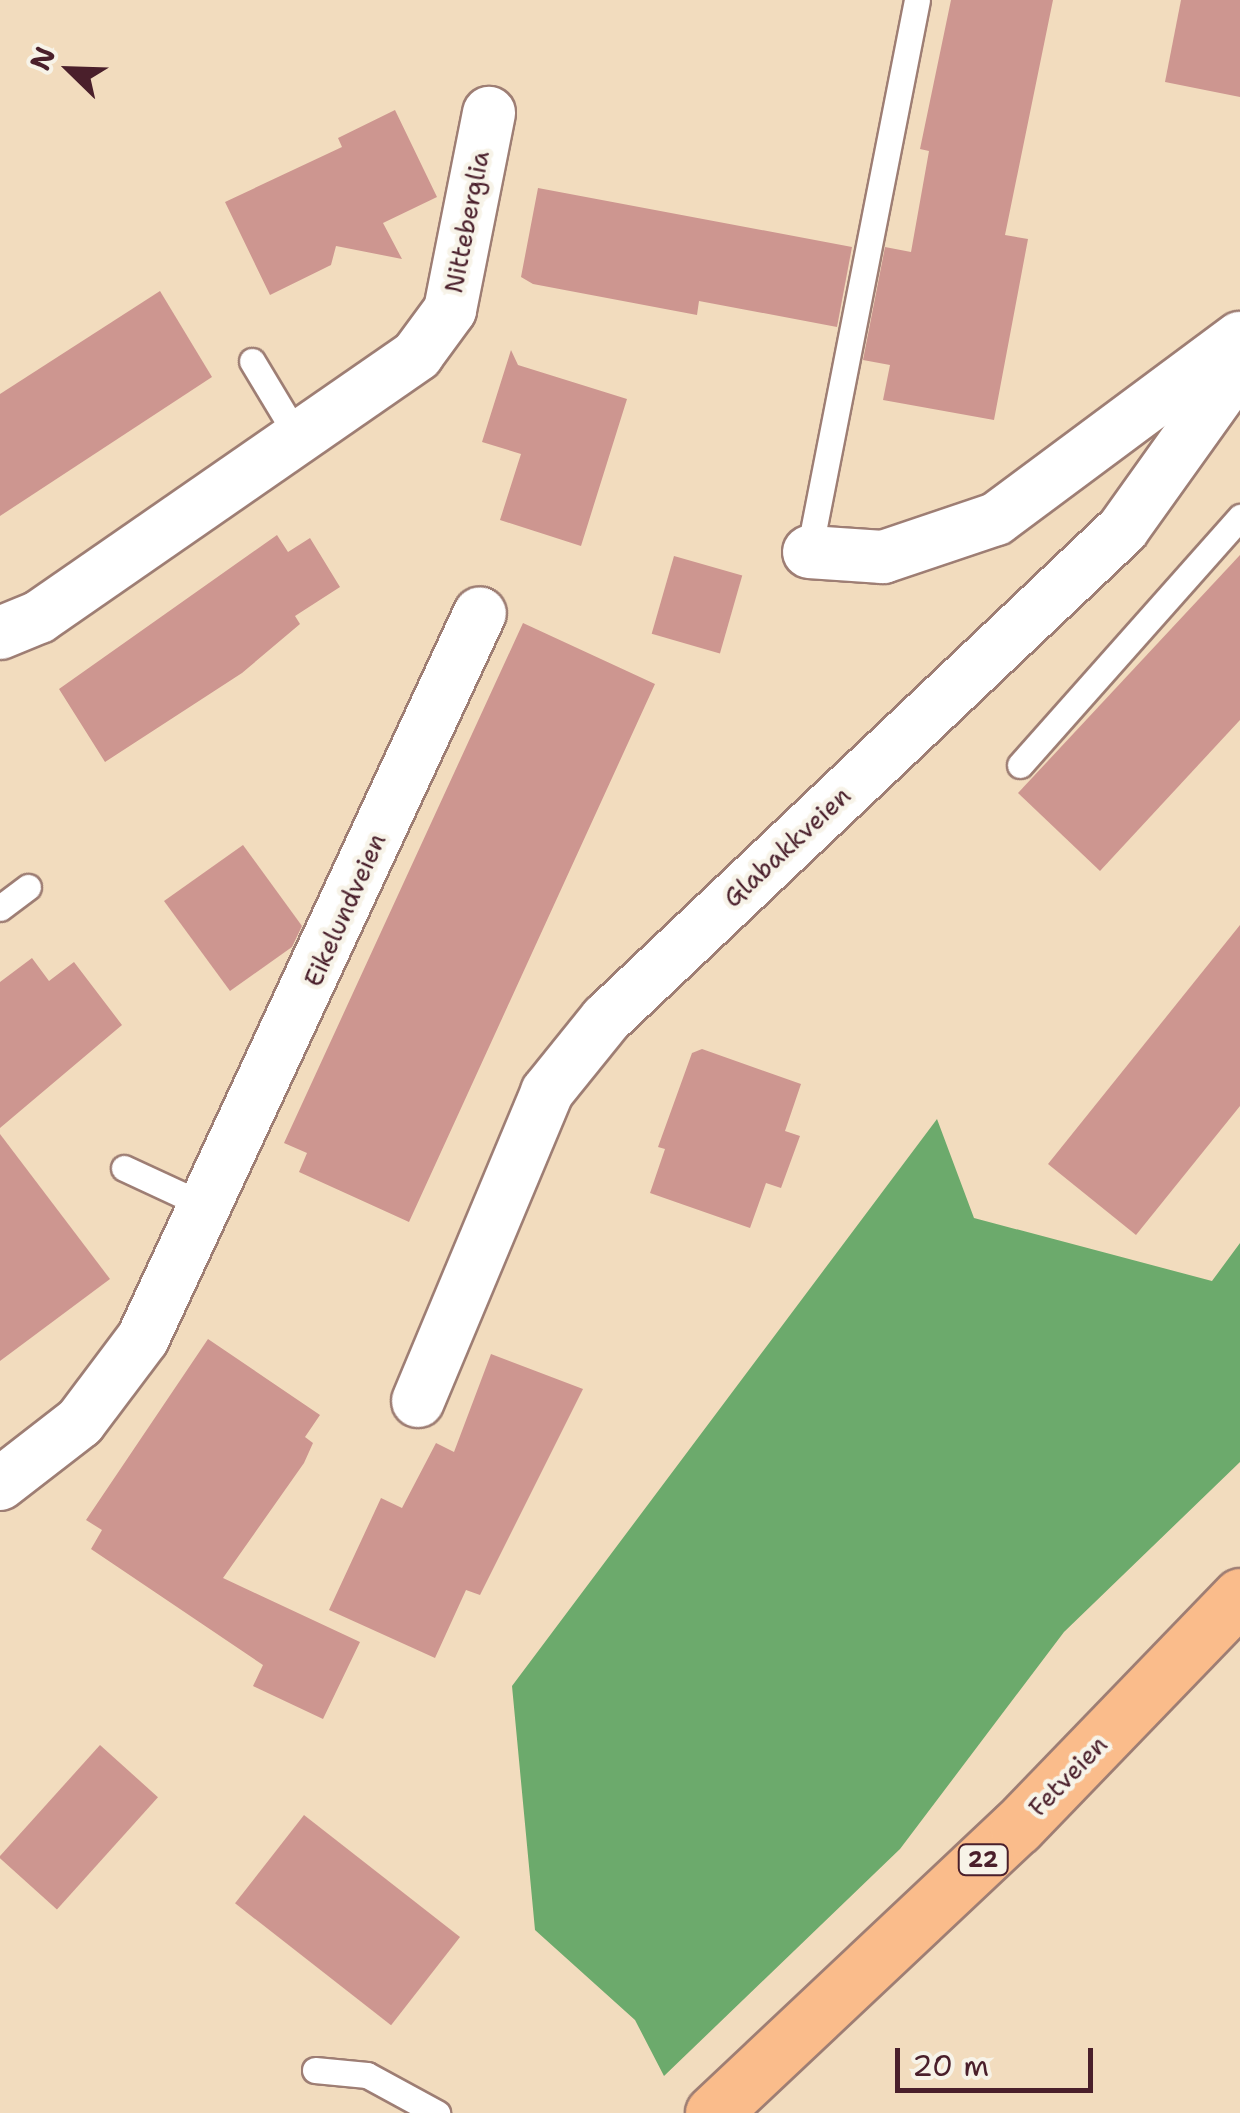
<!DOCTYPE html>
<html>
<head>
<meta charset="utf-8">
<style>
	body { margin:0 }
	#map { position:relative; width:1240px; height:2113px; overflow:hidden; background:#f2dcbe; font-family:"Shantell Sans",sans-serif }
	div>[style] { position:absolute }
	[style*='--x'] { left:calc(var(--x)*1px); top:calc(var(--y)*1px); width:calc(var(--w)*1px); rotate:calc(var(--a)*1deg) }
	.forest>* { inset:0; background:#6caa6c }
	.building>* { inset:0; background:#cd9690; transform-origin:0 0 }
	.roads { filter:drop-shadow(2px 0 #9e7e74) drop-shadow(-2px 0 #9e7e74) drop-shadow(0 2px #9e7e74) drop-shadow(0 -2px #9e7e74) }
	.service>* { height:25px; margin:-12.5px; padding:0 12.5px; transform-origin:12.5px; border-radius:12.5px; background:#fff }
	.minor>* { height:52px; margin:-26px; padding:0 26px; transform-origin:26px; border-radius:26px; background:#fff }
	.trunk>* { height:55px; margin:-27.5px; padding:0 27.5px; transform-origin:27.5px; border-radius:27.5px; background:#fabc8b }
	span { translate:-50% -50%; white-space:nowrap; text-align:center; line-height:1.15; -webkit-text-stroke:9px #f7f3e8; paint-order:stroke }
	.shield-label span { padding:2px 8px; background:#f7f3e8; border:2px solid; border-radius:8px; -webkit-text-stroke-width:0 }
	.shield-label { font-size:22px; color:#4a1f2b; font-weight:700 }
	.street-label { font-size:25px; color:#4a1f2b }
	.north { position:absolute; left:20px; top:20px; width:100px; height:100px; -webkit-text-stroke:8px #f7f3e8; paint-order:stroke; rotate:293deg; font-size:28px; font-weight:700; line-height:40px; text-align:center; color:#4a1f2b }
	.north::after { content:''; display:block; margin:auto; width:35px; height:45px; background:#4a1f2b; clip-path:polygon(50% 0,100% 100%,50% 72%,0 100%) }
	.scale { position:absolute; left:895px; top:2048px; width:198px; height:45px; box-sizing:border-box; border:5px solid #4a1f2b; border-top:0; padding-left:12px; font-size:30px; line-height:35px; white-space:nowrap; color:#4a1f2b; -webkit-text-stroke:8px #f7f3e8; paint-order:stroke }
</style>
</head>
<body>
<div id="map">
	<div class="forest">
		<i style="clip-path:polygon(937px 1119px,974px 1218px,1212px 1281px,1240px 1243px,1240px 1462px,1064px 1632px,900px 1849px,664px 2076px,635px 2020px,535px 1930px,512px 1686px)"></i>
	</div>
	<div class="building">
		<i style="clip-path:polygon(951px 0,1053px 0,1005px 235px,1028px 239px,994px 420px,883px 400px,890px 365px,863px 360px,885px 247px,911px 252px,929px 151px,920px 149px)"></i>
		<i style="clip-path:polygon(1181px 0,1240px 0,1240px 97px,1165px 82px)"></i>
		<i style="clip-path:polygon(395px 110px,437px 197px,383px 223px,402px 259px,336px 246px,331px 265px,270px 295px,225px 202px,342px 147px,338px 138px)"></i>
		<i style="clip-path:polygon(538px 188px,852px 247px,837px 327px,699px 301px,697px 315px,533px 284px,521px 277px)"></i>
		<i style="clip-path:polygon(160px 291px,212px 377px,0 516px,0 394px)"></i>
		<i style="clip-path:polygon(511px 350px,518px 365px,627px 399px,581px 546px,500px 520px,521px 454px,482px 442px)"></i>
		<i style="clip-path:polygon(277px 535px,288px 552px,310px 538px,340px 587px,295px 616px,300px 624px,242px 673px,105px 762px,59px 689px)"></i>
		<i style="clip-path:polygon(1240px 555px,1240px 720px,1100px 871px,1018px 793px)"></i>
		<i style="left:674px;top:556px;width:71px;height:81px;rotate:16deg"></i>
		<i style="clip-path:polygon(523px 623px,655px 684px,409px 1222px,299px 1172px,307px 1153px,284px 1143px)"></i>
		<i style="clip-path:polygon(243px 845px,302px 926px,292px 947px,230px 991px,164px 901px)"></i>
		<i style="clip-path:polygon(1240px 925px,1240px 1106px,1136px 1235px,1048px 1164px)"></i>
		<i style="clip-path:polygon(32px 958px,49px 981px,74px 962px,122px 1025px,0 1128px,0 982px)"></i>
		<i style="clip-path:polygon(702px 1049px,801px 1084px,785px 1131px,800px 1136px,781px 1188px,766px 1183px,750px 1228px,650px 1193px,665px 1149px,658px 1147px,692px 1053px)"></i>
		<i style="clip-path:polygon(0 1134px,110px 1279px,0 1361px)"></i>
		<i style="clip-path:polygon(208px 1339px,320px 1415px,305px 1437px,313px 1443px,304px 1463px,223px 1578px,360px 1642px,323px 1719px,253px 1686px,263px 1665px,91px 1549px,102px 1530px,86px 1520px)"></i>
		<i style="clip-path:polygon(491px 1354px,583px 1389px,480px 1595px,466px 1590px,435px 1658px,329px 1610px,381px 1498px,402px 1508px,436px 1443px,454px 1452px)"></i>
		<i style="left:100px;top:1745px;width:78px;height:151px;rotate:42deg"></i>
		<i style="left:304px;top:1815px;width:198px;height:112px;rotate:38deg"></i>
	</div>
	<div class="roads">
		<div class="service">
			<i style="--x:252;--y:361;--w:93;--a:59"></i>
			<i style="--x:809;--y:552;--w:562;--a:-78.93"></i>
			<i style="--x:1020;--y:765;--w:332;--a:-48.4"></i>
			<i style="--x:0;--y:908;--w:35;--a:-37"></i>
			<i style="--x:124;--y:1168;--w:93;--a:24.9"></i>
			<i style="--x:315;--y:2070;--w:52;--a:5.5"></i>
			<i style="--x:367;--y:2075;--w:80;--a:28.5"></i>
		</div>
		<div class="minor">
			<i style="--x:809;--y:552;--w:74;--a:3.9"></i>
			<i style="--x:883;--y:557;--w:119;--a:-18.6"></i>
			<i style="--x:996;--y:519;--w:304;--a:-36.6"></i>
			<i style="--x:0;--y:633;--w:42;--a:-22.3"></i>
			<i style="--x:39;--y:617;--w:460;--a:-34.7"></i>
			<i style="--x:417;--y:355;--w:56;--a:-53.7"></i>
			<i style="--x:450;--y:310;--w:201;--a:-78.8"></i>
			<i style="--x:418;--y:1401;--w:335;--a:-67.3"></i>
			<i style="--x:547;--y:1092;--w:94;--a:-51.1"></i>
			<i style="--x:606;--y:1019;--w:712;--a:-43.46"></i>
			<i style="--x:1123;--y:529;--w:171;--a:-54.5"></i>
			<i style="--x:1222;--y:390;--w:46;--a:-66.8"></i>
			<i style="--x:0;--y:1484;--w:101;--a:-37.8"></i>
			<i style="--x:80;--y:1422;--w:105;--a:-53.1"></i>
			<i style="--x:143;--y:1338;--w:799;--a:-65.07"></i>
		</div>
		<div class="trunk">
			<i style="--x:713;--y:2113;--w:417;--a:-43.3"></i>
			<i style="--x:1017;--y:1827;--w:321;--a:-46"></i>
		</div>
	</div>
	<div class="shield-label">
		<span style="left:983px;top:1860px">22</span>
	</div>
	<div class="street-label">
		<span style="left:467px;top:222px;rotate:-79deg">Nitteberglia</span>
		<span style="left:787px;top:847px;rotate:-43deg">Glabakkveien</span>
		<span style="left:345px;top:910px;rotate:-66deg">Eikelundveien</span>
		<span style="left:1068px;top:1776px;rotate:-46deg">Fetveien</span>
	</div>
	<div class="north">N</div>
	<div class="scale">20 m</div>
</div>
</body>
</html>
